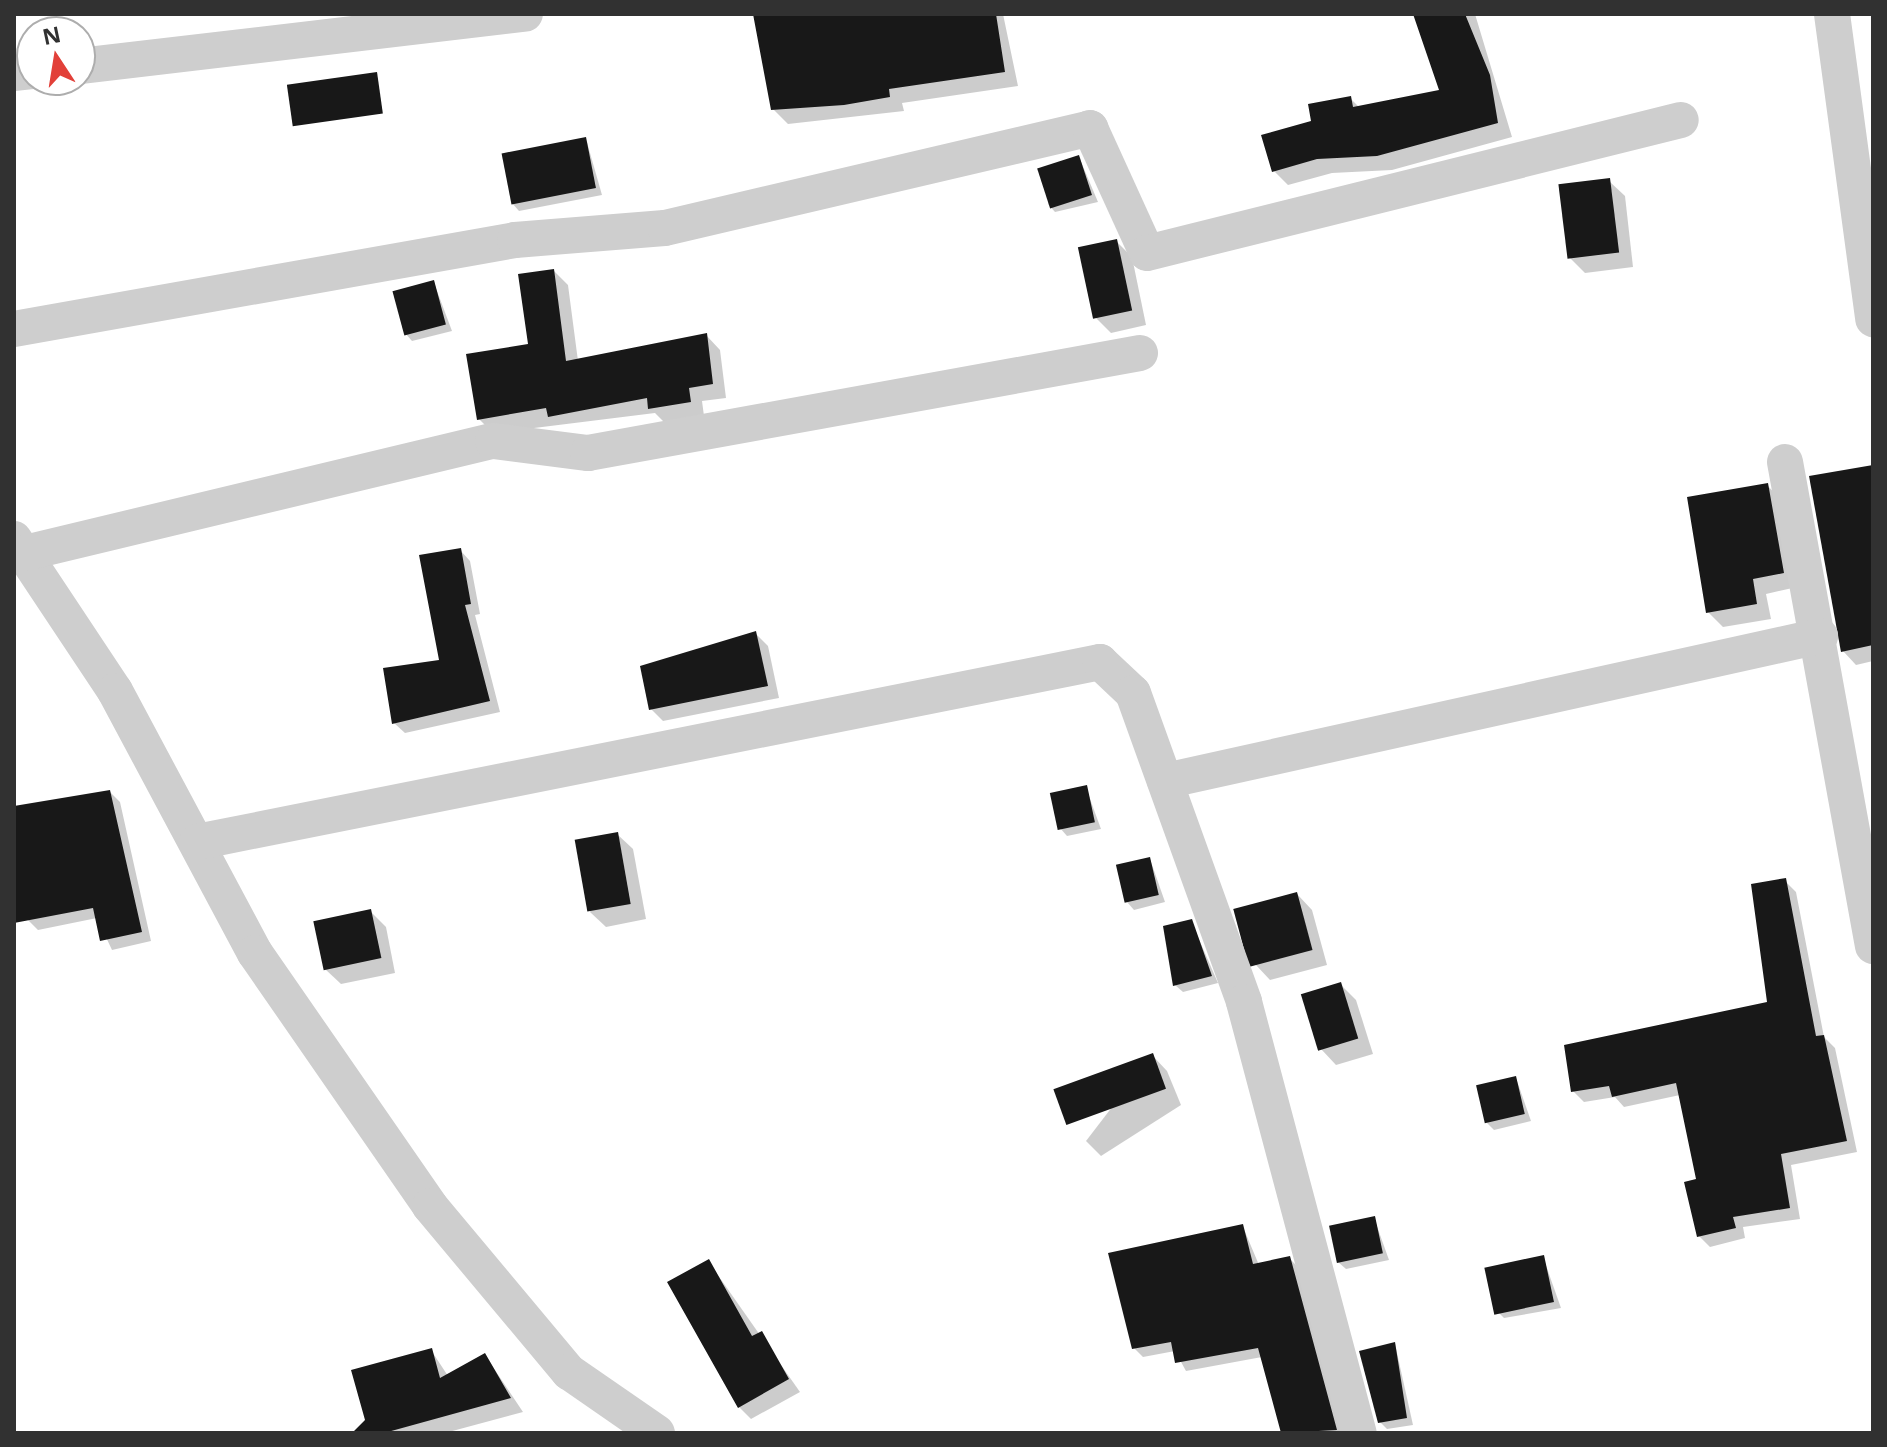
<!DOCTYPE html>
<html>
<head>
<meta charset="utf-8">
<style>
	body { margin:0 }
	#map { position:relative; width:1887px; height:1447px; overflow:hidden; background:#fff; font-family:"Noto Sans",sans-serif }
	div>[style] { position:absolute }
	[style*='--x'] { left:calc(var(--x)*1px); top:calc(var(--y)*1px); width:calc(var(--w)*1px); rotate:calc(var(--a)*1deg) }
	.shadow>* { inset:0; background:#0003 }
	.building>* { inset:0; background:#181818; transform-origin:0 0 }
	.minor>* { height:36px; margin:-18px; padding:0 18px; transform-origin:18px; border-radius:18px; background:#cecece }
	span { translate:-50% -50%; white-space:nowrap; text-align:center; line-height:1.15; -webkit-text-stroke:8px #fff; paint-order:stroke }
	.frame { position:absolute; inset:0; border:16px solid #313131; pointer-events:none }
	.north { position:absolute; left:16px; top:16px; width:80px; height:80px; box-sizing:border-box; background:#fff; border:2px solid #adadad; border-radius:50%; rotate:348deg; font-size:22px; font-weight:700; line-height:32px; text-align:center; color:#313131 }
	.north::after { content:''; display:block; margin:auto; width:28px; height:36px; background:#e24039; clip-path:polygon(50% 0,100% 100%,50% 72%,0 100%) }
</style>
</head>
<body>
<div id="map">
	<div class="shadow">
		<i style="clip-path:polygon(754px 14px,1003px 14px,1018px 86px,902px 103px,904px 111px,788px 124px,773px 109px)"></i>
		<i style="clip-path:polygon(1415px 14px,1475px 14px,1512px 137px,1392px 170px,1332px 173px,1288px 185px,1274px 171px,1313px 123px,1351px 99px,1360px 108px,1441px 92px)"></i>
		<i style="clip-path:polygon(586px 139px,602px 195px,519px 211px,512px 203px)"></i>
		<i style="clip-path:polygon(1079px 157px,1098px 202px,1055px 212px,1048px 204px)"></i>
		<i style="clip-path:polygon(1609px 181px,1625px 196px,1633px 267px,1585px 273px,1569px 257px)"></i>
		<i style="clip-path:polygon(1116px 241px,1132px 257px,1146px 325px,1111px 333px,1095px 317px)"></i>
		<i style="clip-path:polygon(554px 271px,568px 285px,578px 361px,706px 335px,720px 350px,726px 398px,702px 401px,704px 416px,664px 422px,655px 413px,493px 433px,479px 419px,530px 345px)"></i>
		<i style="clip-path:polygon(434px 283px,452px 331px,412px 341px,405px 333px)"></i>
		<i style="clip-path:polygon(1873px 467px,1873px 661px,1856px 665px,1843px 651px)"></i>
		<i style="clip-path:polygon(1767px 485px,1781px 500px,1797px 587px,1766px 594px,1771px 619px,1723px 627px,1708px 612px)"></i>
		<i style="clip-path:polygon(460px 550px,470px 561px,480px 614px,475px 615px,500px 712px,405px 733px,394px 723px,441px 661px)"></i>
		<i style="clip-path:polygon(756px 634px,768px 646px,779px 698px,663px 721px,651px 709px)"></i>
		<i style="clip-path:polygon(1086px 788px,1101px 829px,1067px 836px,1060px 828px)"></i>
		<i style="clip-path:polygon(110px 792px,120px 802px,151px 941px,112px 950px,97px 918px,38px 930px,28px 920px,14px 847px,14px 808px)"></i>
		<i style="clip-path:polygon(617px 834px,633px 849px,646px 919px,606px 927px,590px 912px)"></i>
		<i style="clip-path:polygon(1150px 859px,1165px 902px,1134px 910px,1127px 902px)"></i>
		<i style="clip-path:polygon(1785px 881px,1796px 892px,1824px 1037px,1835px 1048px,1857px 1152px,1791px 1165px,1800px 1219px,1743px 1227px,1745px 1238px,1710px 1247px,1699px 1236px,1699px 1181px,1680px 1095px,1624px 1107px,1615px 1097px,1584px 1102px,1573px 1091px,1769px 1003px)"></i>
		<i style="clip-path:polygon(1297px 894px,1312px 910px,1327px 965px,1270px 980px,1255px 964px)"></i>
		<i style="clip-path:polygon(370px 911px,386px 927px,395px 973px,341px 984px,325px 969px)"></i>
		<i style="clip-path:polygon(1191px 921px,1218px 983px,1183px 992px,1175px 985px)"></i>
		<i style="clip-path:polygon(1341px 985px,1356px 1000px,1373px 1054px,1336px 1065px,1321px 1049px)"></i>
		<i style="clip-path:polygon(1152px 1055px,1167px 1071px,1181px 1105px,1101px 1156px,1086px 1141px)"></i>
		<i style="clip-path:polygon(1516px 1078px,1531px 1121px,1494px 1130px,1487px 1123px)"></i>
		<i style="clip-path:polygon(1374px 1218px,1389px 1260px,1346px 1269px,1338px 1262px)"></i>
		<i style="clip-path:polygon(1243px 1227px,1259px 1265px,1289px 1258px,1298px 1267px,1343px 1433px,1282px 1433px,1262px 1357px,1186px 1371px,1175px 1351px,1143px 1357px,1134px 1348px)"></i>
		<i style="clip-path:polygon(1543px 1257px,1561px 1308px,1504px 1318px,1497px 1311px)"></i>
		<i style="clip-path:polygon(708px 1261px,800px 1392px,751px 1419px,739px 1407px)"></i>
		<i style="clip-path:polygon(1395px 1344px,1413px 1425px,1387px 1429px,1380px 1422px)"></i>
		<i style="clip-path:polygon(431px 1350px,448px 1376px,485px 1355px,523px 1412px,445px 1433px,355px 1433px)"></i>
	</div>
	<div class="building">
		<i style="clip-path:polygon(753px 14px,996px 14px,1005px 72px,889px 89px,890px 97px,844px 105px,771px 110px)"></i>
		<i style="clip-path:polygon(1413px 14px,1465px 14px,1490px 75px,1498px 123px,1377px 156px,1317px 159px,1272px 172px,1261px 135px,1311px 121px,1308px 104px,1351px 96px,1353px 107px,1439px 90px)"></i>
		<i style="left:377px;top:72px;width:42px;height:91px;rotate:82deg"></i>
		<i style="left:586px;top:137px;width:52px;height:86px;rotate:79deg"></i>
		<i style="left:1079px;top:155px;width:42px;height:44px;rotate:72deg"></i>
		<i style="left:1610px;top:178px;width:75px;height:52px;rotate:83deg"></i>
		<i style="left:1117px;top:239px;width:73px;height:40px;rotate:78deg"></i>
		<i style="clip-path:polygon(554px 269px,566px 361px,707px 333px,713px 384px,689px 388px,691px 402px,648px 409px,647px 398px,548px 417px,546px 408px,477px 420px,466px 354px,528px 344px,518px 274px)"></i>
		<i style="left:434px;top:280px;width:46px;height:43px;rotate:75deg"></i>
		<i style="clip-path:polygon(1873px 465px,1873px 645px,1841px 652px,1809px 476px)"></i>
		<i style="clip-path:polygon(1768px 483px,1784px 573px,1753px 579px,1757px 604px,1706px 613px,1687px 497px)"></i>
		<i style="clip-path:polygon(461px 548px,471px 604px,465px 605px,490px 701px,392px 724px,383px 668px,439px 660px,419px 555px)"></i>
		<i style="clip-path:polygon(756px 631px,768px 686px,649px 710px,640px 666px)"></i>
		<i style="left:1087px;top:785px;width:38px;height:38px;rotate:78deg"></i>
		<i style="clip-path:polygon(110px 790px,142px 932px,100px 941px,93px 908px,14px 923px,14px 806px)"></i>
		<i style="left:618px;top:832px;width:73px;height:44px;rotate:80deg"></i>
		<i style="left:1150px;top:857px;width:39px;height:35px;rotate:77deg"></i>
		<i style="clip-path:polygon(1786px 878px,1816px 1036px,1824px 1035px,1847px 1141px,1781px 1154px,1790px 1208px,1733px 1217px,1736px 1228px,1697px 1237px,1684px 1182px,1696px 1179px,1676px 1083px,1612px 1097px,1609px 1086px,1571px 1092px,1564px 1045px,1767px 1002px,1751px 884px)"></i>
		<i style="left:1297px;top:892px;width:60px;height:66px;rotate:75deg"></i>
		<i style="left:371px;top:909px;width:50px;height:59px;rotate:78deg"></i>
		<i style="clip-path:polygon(1192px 919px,1212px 976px,1173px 986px,1163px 926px)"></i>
		<i style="left:1341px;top:982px;width:59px;height:42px;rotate:73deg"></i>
		<i style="left:1153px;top:1053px;width:38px;height:106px;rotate:70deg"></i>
		<i style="left:1516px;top:1076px;width:39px;height:41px;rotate:77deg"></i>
		<i style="left:1375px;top:1216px;width:38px;height:47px;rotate:78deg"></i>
		<i style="clip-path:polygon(1243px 1224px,1253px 1264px,1290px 1256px,1337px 1430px,1281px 1433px,1258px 1348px,1175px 1363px,1171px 1342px,1132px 1349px,1108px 1253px)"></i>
		<i style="left:1544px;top:1255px;width:48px;height:61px;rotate:78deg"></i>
		<i style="clip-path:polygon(709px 1259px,752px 1336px,762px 1331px,789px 1379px,738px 1408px,667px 1282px)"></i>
		<i style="clip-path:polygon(1395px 1342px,1407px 1418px,1378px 1423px,1359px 1351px)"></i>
		<i style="clip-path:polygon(432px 1348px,440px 1378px,485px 1353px,511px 1398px,384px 1433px,352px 1433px,365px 1420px,351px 1370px)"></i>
	</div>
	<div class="minor">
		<i style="--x:1832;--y:14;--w:308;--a:82.3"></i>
		<i style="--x:80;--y:66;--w:448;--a:-6.7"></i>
		<i style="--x:14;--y:73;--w:18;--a:-6"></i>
		<i style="--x:14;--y:329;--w:509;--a:-10.07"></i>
		<i style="--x:515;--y:240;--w:150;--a:-4.6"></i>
		<i style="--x:665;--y:228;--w:437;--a:-13.2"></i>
		<i style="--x:1090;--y:128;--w:137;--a:65.5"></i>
		<i style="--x:1147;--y:253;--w:550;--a:-13.99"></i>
		<i style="--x:1785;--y:462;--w:492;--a:79.7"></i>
		<i style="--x:14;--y:539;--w:182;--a:56.4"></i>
		<i style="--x:115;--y:691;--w:297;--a:61.9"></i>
		<i style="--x:255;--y:953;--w:308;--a:55.3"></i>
		<i style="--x:430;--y:1206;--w:217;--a:50.1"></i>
		<i style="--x:569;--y:1372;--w:107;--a:34.7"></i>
		<i style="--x:25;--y:553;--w:481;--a:-13.5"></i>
		<i style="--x:493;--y:441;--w:96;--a:7.2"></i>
		<i style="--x:588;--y:453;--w:561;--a:-10.27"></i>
		<i style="--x:1165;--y:781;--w:671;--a:-12.48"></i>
		<i style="--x:197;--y:842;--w:921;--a:-11.27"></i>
		<i style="--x:1100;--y:662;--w:45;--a:43.2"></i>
		<i style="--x:1133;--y:693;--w:328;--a:70.2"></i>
		<i style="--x:1244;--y:1002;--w:446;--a:75.1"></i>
	</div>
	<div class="frame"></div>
	<div class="north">N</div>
</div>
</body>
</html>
